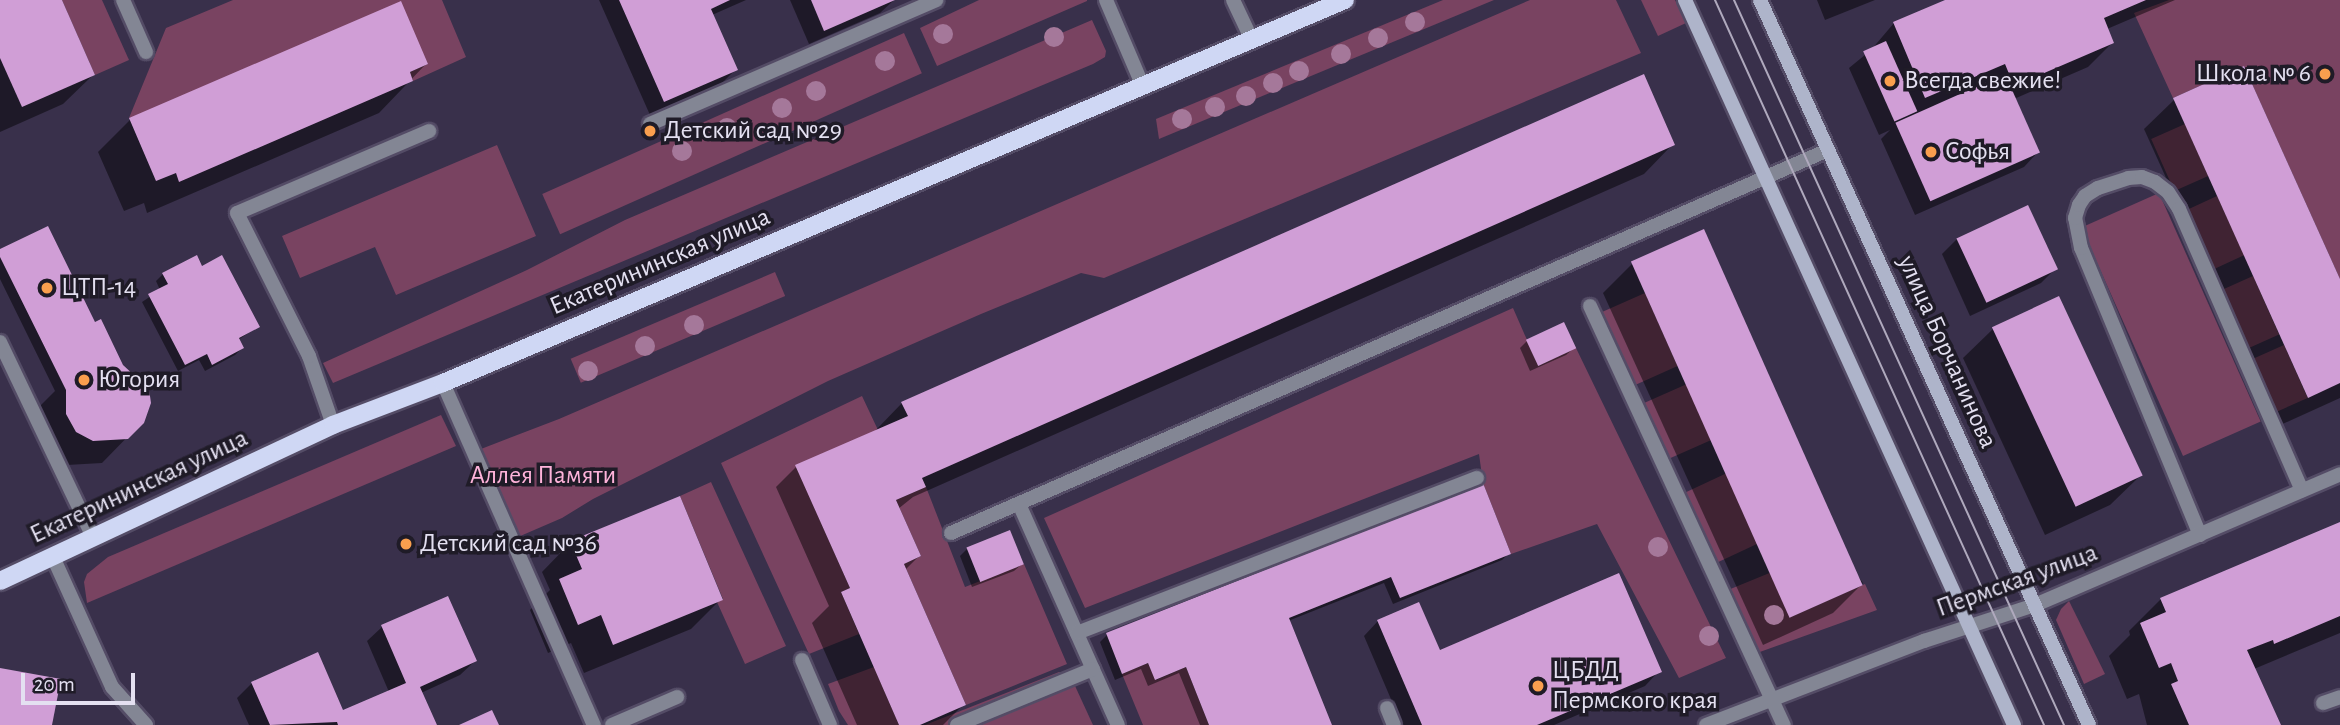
<!DOCTYPE html>
<html>
<head>
<meta charset="utf-8">
<style>
	body { margin:0 }
	#map { position:relative; width:2340px; height:725px; overflow:hidden; background:#39304b; font-family:"Alegreya Sans",sans-serif }
	div>[style] { position:absolute }
	[style*='--x'] { left:calc(var(--x)*1px); top:calc(var(--y)*1px); width:calc(var(--w)*1px); rotate:calc(var(--a)*1deg) }
	.green>* { inset:0; background:#794361; transform-origin:0 0 }
	.shadow>* { inset:0; background:#0007 }
	.building>* { inset:0; background:#d09ed6; transform-origin:0 0 }
	.roads { filter:drop-shadow(2px 0 #544c66) drop-shadow(-2px 0 #544c66) drop-shadow(0 2px #544c66) drop-shadow(0 -2px #544c66) }
	.lane>* { height:14px; margin:-7px; padding:0 7px; transform-origin:7px; border-radius:7px; background:#838694 }
	.street>* { height:14px; margin:-7px; padding:0 7px; transform-origin:7px; border-radius:7px; background:#838694 }
	.secondary>* { height:14px; margin:-7px; padding:0 7px; transform-origin:7px; border-radius:7px; background:#aeb4ca }
	.primary>* { height:18px; margin:-9px; padding:0 9px; transform-origin:9px; border-radius:9px; background:#cfd7f4 }
	.tram>* { height:2px; margin:-1px; padding:0 1px; transform-origin:1px; border-radius:1px; background:#afa9bd }
	.trees>* { width:20px; height:20px; margin:-10px; border-radius:50%; background:#a5789a }
	.dots>* { width:19px; height:19px; translate:-50% -50%; box-sizing:border-box; border:4px solid #1f1b27; border-radius:50% }
	span { translate:-50% -50%; white-space:nowrap; text-align:center; line-height:1.15; -webkit-text-stroke:7px #1f1b27; paint-order:stroke }
	.poi-label { font-size:26px; color:#e4e0f1 }
	.right { translate:-100% -50%; text-align:right }
	.left { translate:0 -50%; text-align:left }
	.street-label { font-size:26px; color:#e4e0f1 }
	.park-label { font-size:26px; color:#feb3da }
	.scale { position:absolute; left:21px; top:673px; width:114px; height:32px; box-sizing:border-box; border:4px solid #e4e0f1; border-top:0; padding-left:9px; font-size:21px; line-height:24px; white-space:nowrap; color:#e4e0f1; -webkit-text-stroke:5px #1f1b27; paint-order:stroke }
</style>
</head>
<body>
<div id="map">
	<div class="green">
		<i style="clip-path:polygon(62px 0,102px 0,129px 60px,95px 75px)"></i>
		<i style="clip-path:polygon(233px 0,442px 0,466px 57px,413px 81px,410px 72px,428px 64px,129px 118px,166px 28px)"></i>
		<i style="clip-path:polygon(979px 0,1087px 0,1087px 1px,937px 66px,920px 28px)"></i>
		<i style="clip-path:polygon(1443px 0,1494px 0,1159px 139px,1156px 119px)"></i>
		<i style="clip-path:polygon(1530px 0,1616px 0,1641px 53px,1104px 278px,1081px 273px,981px 314px,828px 381px,593px 499px,562px 518px,518px 537px,481px 449px,559px 419px)"></i>
		<i style="clip-path:polygon(1641px 0,1675px 0,1686px 23px,1658px 36px)"></i>
		<i style="clip-path:polygon(2169px 0,2340px 0,2340px 279px,2244px 66px,2173px 98px,2134px 13px)"></i>
		<i style="clip-path:polygon(1092px 20px,1106px 51px,1105px 57px,1093px 64px,333px 383px,323px 363px,527px 270px,625px 220px)"></i>
		<i style="left:904px;top:33px;width:44px;height:396px;rotate:66deg"></i>
		<i style="left:2185px;top:124px;width:57px;height:37px;rotate:66deg"></i>
		<i style="clip-path:polygon(497px 145px,536px 236px,396px 295px,375px 247px,300px 278px,282px 236px)"></i>
		<i style="left:2159px;top:193px;width:250px;height:85px;rotate:66deg"></i>
		<i style="left:2217px;top:196px;width:65px;height:34px;rotate:65deg"></i>
		<i style="left:775px;top:272px;width:26px;height:222px;rotate:67deg"></i>
		<i style="left:2253px;top:276px;width:64px;height:33px;rotate:66deg"></i>
		<i style="left:1645px;top:293px;width:80px;height:47px;rotate:66deg"></i>
		<i style="clip-path:polygon(1513px 308px,1538px 365px,1576px 348px,1726px 658px,1679px 678px,1597px 524px,1511px 554px,1483px 483px,1479px 454px,1085px 608px,1044px 518px)"></i>
		<i style="left:2284px;top:345px;width:58px;height:35px;rotate:66deg"></i>
		<i style="left:1687px;top:384px;width:61px;height:47px;rotate:66deg"></i>
		<i style="clip-path:polygon(862px 396px,878px 430px,796px 466px,850px 588px,841px 592px,859px 634px,809px 654px,721px 463px)"></i>
		<i style="clip-path:polygon(441px 415px,456px 446px,87px 603px,84px 582px,87px 574px,108px 557px)"></i>
		<i style="left:1727px;top:473px;width:77px;height:46px;rotate:65deg"></i>
		<i style="clip-path:polygon(711px 482px,786px 646px,745px 664px,717px 602px,723px 599px,680px 496px)"></i>
		<i style="clip-path:polygon(926px 487px,965px 587px,1024px 564px,1067px 664px,966px 705px,904px 564px,921px 556px,896px 500px)"></i>
		<i style="clip-path:polygon(1772px 572px,1793px 616px,1865px 584px,1877px 610px,1757px 653px,1728px 590px)"></i>
		<i style="clip-path:polygon(2069px 601px,2105px 674px,2084px 684px,2056px 620px,2061px 609px)"></i>
		<i style="clip-path:polygon(1148px 663px,1156px 680px,1186px 667px,1209px 725px,1143px 725px,1122px 674px)"></i>
		<i style="clip-path:polygon(874px 667px,899px 725px,848px 725px,839px 711px,828px 684px)"></i>
		<i style="clip-path:polygon(1059px 672px,1070px 675px,1093px 725px,925px 725px)"></i>
	</div>
	<div class="shadow">
		<i style="clip-path:polygon(0 0,60px 0,93px 75px,63px 104px,0 132px)"></i>
		<i style="clip-path:polygon(599px 0,746px 0,712px 15px,736px 69px,721px 84px,650px 115px)"></i>
		<i style="clip-path:polygon(790px 0,894px 0,880px 13px,809px 44px)"></i>
		<i style="clip-path:polygon(1817px 0,1875px 0,1825px 20px)"></i>
		<i style="clip-path:polygon(1949px 0,2175px 0,2107px 29px,2112px 43px,2088px 67px,2014px 99px,2038px 152px,2024px 167px,1915px 215px,1881px 139px,1890px 130px,1879px 135px,1849px 68px,1871px 50px,1894px 23px)"></i>
		<i style="clip-path:polygon(426px 64px,379px 113px,147px 213px,144px 203px,124px 211px,98px 152px,130px 120px)"></i>
		<i style="clip-path:polygon(2243px 68px,2340px 284px,2340px 398px,2278px 426px,2144px 129px,2174px 100px)"></i>
		<i style="clip-path:polygon(1673px 144px,1644px 174px,913px 497px,898px 509px,919px 556px,905px 570px,964px 704px,943px 725px,857px 725px,812px 623px,829px 606px,776px 487px,796px 467px,873px 433px,902px 403px)"></i>
		<i style="clip-path:polygon(1957px 239px,2055px 269px,2041px 283px,1970px 316px,1942px 254px)"></i>
		<i style="clip-path:polygon(0 251px,94px 324px,142px 422px,102px 463px,67px 465px,51px 456px,38px 408px,55px 391px,0 279px)"></i>
		<i style="clip-path:polygon(1632px 264px,1863px 583px,1833px 613px,1763px 645px,1603px 293px)"></i>
		<i style="clip-path:polygon(202px 268px,257px 327px,238px 340px,242px 348px,235px 355px,205px 371px,199px 360px,178px 371px,142px 302px,160px 290px,156px 281px,163px 274px)"></i>
		<i style="clip-path:polygon(1993px 329px,2140px 476px,2110px 505px,2045px 535px,1963px 358px)"></i>
		<i style="clip-path:polygon(1527px 341px,1574px 348px,1566px 355px,1530px 371px,1520px 348px)"></i>
		<i style="clip-path:polygon(1482px 485px,1509px 553px,1502px 560px,1393px 604px,1384px 583px,1288px 621px,1330px 725px,1200px 725px,1179px 673px,1148px 686px,1141px 669px,1115px 680px,1100px 642px,1107px 635px)"></i>
		<i style="clip-path:polygon(2340px 524px,2340px 633px,2254px 669px,2279px 725px,2147px 725px,2139px 694px,2127px 699px,2109px 656px,2130px 635px,2129px 631px,2161px 599px)"></i>
		<i style="clip-path:polygon(571px 542px,721px 599px,691px 629px,584px 673px,571px 643px,548px 653px,530px 610px,550px 590px,542px 572px)"></i>
		<i style="clip-path:polygon(967px 549px,1022px 564px,1014px 571px,972px 587px,960px 556px)"></i>
		<i style="clip-path:polygon(447px 598px,475px 661px,460px 675px,421px 693px,435px 725px,249px 725px,237px 698px,252px 683px,342px 712px,389px 692px,367px 641px,382px 627px)"></i>
		<i style="clip-path:polygon(1378px 621px,1439px 652px,1659px 671px,1645px 686px,1554px 725px,1402px 725px,1364px 636px)"></i>
	</div>
	<div class="building">
		<i style="clip-path:polygon(0 0,62px 0,95px 75px,22px 107px,0 58px)"></i>
		<i style="clip-path:polygon(619px 0,730px 0,711px 9px,738px 70px,664px 102px)"></i>
		<i style="clip-path:polygon(811px 0,895px 0,824px 31px)"></i>
		<i style="clip-path:polygon(1945px 0,2146px 0,2104px 18px,2114px 43px,2014px 86px,2005px 64px,1925px 98px,1893px 22px)"></i>
		<i style="clip-path:polygon(401px 1px,428px 64px,410px 72px,413px 81px,179px 182px,176px 173px,156px 181px,129px 118px)"></i>
		<i style="left:1886px;top:41px;width:77px;height:25px;rotate:66deg"></i>
		<i style="clip-path:polygon(2244px 66px,2340px 279px,2340px 383px,2308px 398px,2173px 98px)"></i>
		<i style="clip-path:polygon(1644px 74px,1675px 145px,922px 478px,926px 487px,896px 500px,921px 556px,904px 564px,966px 705px,920px 725px,899px 725px,841px 592px,850px 588px,795px 465px,908px 416px,901px 402px)"></i>
		<i style="left:2005px;top:74px;width:86px;height:120px;rotate:66deg"></i>
		<i style="left:2028px;top:205px;width:71px;height:79px;rotate:65deg"></i>
		<i style="clip-path:polygon(48px 226px,95px 322px,101px 319px,123px 365px,149px 389px,151px 403px,144px 423px,128px 439px,93px 441px,76px 432px,66px 414px,66px 390px,0 257px,0 249px)"></i>
		<i style="left:1704px;top:229px;width:390px;height:80px;rotate:66deg"></i>
		<i style="clip-path:polygon(197px 255px,202px 266px,222px 255px,260px 327px,239px 338px,244px 348px,212px 365px,207px 354px,185px 365px,148px 294px,168px 284px,162px 273px)"></i>
		<i style="left:2059px;top:296px;width:198px;height:74px;rotate:65deg"></i>
		<i style="left:1564px;top:322px;width:29px;height:42px;rotate:65deg"></i>
		<i style="clip-path:polygon(1483px 483px,1511px 554px,1400px 598px,1391px 577px,1289px 618px,1332px 725px,1209px 725px,1186px 667px,1155px 680px,1148px 663px,1122px 674px,1106px 633px)"></i>
		<i style="clip-path:polygon(680px 496px,723px 600px,613px 645px,601px 615px,578px 625px,559px 579px,582px 569px,570px 541px)"></i>
		<i style="clip-path:polygon(2340px 522px,2340px 616px,2274px 644px,2273px 640px,2247px 650px,2281px 725px,2189px 725px,2171px 684px,2178px 681px,2171px 663px,2159px 668px,2140px 623px,2166px 612px,2160px 598px)"></i>
		<i style="left:1010px;top:530px;width:37px;height:47px;rotate:68deg"></i>
		<i style="clip-path:polygon(1619px 573px,1662px 672px,1537px 725px,1422px 725px,1377px 620px,1419px 602px,1440px 650px)"></i>
		<i style="clip-path:polygon(448px 596px,477px 661px,420px 687px,437px 725px,338px 725px,337px 722px,270px 725px,251px 682px,318px 652px,343px 710px,406px 683px,381px 625px)"></i>
		<i style="clip-path:polygon(0 668px,61px 679px,52px 725px,0 725px)"></i>
		<i style="clip-path:polygon(492px 710px,499px 725px,459px 725px)"></i>
	</div>
	<div class="roads">
		<div class="lane">
			<i style="--x:123;--y:0;--w:57;--a:66.1"></i>
			<i style="--x:1106;--y:0;--w:91;--a:66.8"></i>
			<i style="--x:1233;--y:0;--w:42;--a:64.7"></i>
			<i style="--x:650;--y:124;--w:312;--a:-23.4"></i>
			<i style="--x:1590;--y:306;--w:462;--a:65.2"></i>
			<i style="--x:0;--y:342;--w:216;--a:64.5"></i>
			<i style="--x:443;--y:383;--w:374;--a:66.2"></i>
			<i style="--x:333;--y:425;--w:73;--a:-109.2"></i>
			<i style="--x:309;--y:356;--w:160;--a:-116.7"></i>
			<i style="--x:237;--y:213;--w:209;--a:-23.1"></i>
			<i style="--x:1019;--y:504;--w:242;--a:65.9"></i>
			<i style="--x:951;--y:533;--w:957;--a:-23.59"></i>
			<i style="--x:2200;--y:535;--w:311;--a:-112.5"></i>
			<i style="--x:2081;--y:248;--w:31;--a:-101"></i>
			<i style="--x:2075;--y:218;--w:14;--a:-73"></i>
			<i style="--x:2079;--y:205;--w:11;--a:-56"></i>
			<i style="--x:2085;--y:196;--w:15;--a:-32"></i>
			<i style="--x:2098;--y:188;--w:32;--a:-18"></i>
			<i style="--x:2128;--y:178;--w:14;--a:-4"></i>
			<i style="--x:2142;--y:177;--w:14;--a:21"></i>
			<i style="--x:2155;--y:182;--w:16;--a:38"></i>
			<i style="--x:2168;--y:192;--w:20;--a:57"></i>
			<i style="--x:2179;--y:209;--w:307;--a:66.4"></i>
			<i style="--x:53;--y:557;--w:143;--a:65.6"></i>
			<i style="--x:112;--y:687;--w:51;--a:48.2"></i>
			<i style="--x:1077;--y:633;--w:429;--a:-21.2"></i>
			<i style="--x:802;--y:660;--w:71;--a:66.7"></i>
			<i style="--x:2323;--y:703;--w:18;--a:-19"></i>
			<i style="--x:1387;--y:708;--w:18;--a:68"></i>
			<i style="--x:612;--y:725;--w:71;--a:-23.3"></i>
			<i style="--x:957;--y:725;--w:147;--a:-22.4"></i>
		</div>
		<div class="street">
			<i style="--x:1706;--y:725;--w:234;--a:-21.1"></i>
			<i style="--x:1924;--y:641;--w:117;--a:-18"></i>
			<i style="--x:2035;--y:605;--w:332;--a:-23.2"></i>
		</div>
		<div class="secondary">
			<i style="--x:1685;--y:0;--w:796;--a:65.59"></i>
			<i style="--x:1760;--y:0;--w:796;--a:65.59"></i>
		</div>
		<div class="primary">
			<i style="--x:0;--y:581;--w:368;--a:-25.1"></i>
			<i style="--x:333;--y:425;--w:118;--a:-20.9"></i>
			<i style="--x:443;--y:383;--w:980;--a:-23.01"></i>
		</div>
	</div>
	<div class="tram">
		<i style="--x:1715;--y:0;--w:796;--a:65.59"></i>
		<i style="--x:1734;--y:0;--w:797;--a:65.53"></i>
	</div>
	<div class="trees">
		<i style="left:1415px;top:22px"></i>
		<i style="left:943px;top:34px"></i>
		<i style="left:1054px;top:37px"></i>
		<i style="left:1378px;top:38px"></i>
		<i style="left:1341px;top:54px"></i>
		<i style="left:885px;top:61px"></i>
		<i style="left:1299px;top:71px"></i>
		<i style="left:1273px;top:83px"></i>
		<i style="left:816px;top:91px"></i>
		<i style="left:1246px;top:96px"></i>
		<i style="left:1215px;top:107px"></i>
		<i style="left:782px;top:108px"></i>
		<i style="left:1182px;top:119px"></i>
		<i style="left:727px;top:128px"></i>
		<i style="left:682px;top:151px"></i>
		<i style="left:694px;top:325px"></i>
		<i style="left:645px;top:346px"></i>
		<i style="left:588px;top:371px"></i>
		<i style="left:1658px;top:547px"></i>
		<i style="left:1774px;top:615px"></i>
		<i style="left:1709px;top:636px"></i>
	</div>
	<div class="dots">
		<i style="left:2325px;top:74px;background:#fa9f4e"></i>
		<i style="left:1890px;top:81px;background:#fa9f4e"></i>
		<i style="left:650px;top:131px;background:#fa9f4e"></i>
		<i style="left:1931px;top:152px;background:#fa9f4e"></i>
		<i style="left:47px;top:288px;background:#fa9f4e"></i>
		<i style="left:84px;top:380px;background:#fa9f4e"></i>
		<i style="left:406px;top:544px;background:#fa9f4e"></i>
		<i style="left:1538px;top:686px;background:#fa9f4e"></i>
	</div>
	<div class="poi-label">
		<span class="right" style="left:2311px;top:74px">Школа № 6</span>
		<span class="left" style="left:1904px;top:81px">Всегда свежие!</span>
		<span class="left" style="left:664px;top:131px">Детский сад №29</span>
		<span class="left" style="left:1945px;top:152px">Софья</span>
		<span class="left" style="left:61px;top:288px">ЦТП-14</span>
		<span class="left" style="left:98px;top:380px">Югория</span>
		<span class="left" style="left:420px;top:544px">Детский сад №36</span>
		<span class="left" style="left:1552px;top:686px">ЦБДД<br>Пермского края</span>
	</div>
	<div class="street-label">
		<span style="left:660px;top:262px;rotate:-23deg">Екатерининская улица</span>
		<span style="left:1947px;top:352px;rotate:66deg">улица Борчанинова</span>
		<span style="left:139px;top:487px;rotate:-25deg">Екатерининская улица</span>
		<span style="left:2017px;top:581px;rotate:-20deg">Пермская улица</span>
	</div>
	<div class="park-label">
		<span style="left:543px;top:476px">Аллея Памяти</span>
	</div>
	<div class="scale">20 m</div>
</div>
</body>
</html>
